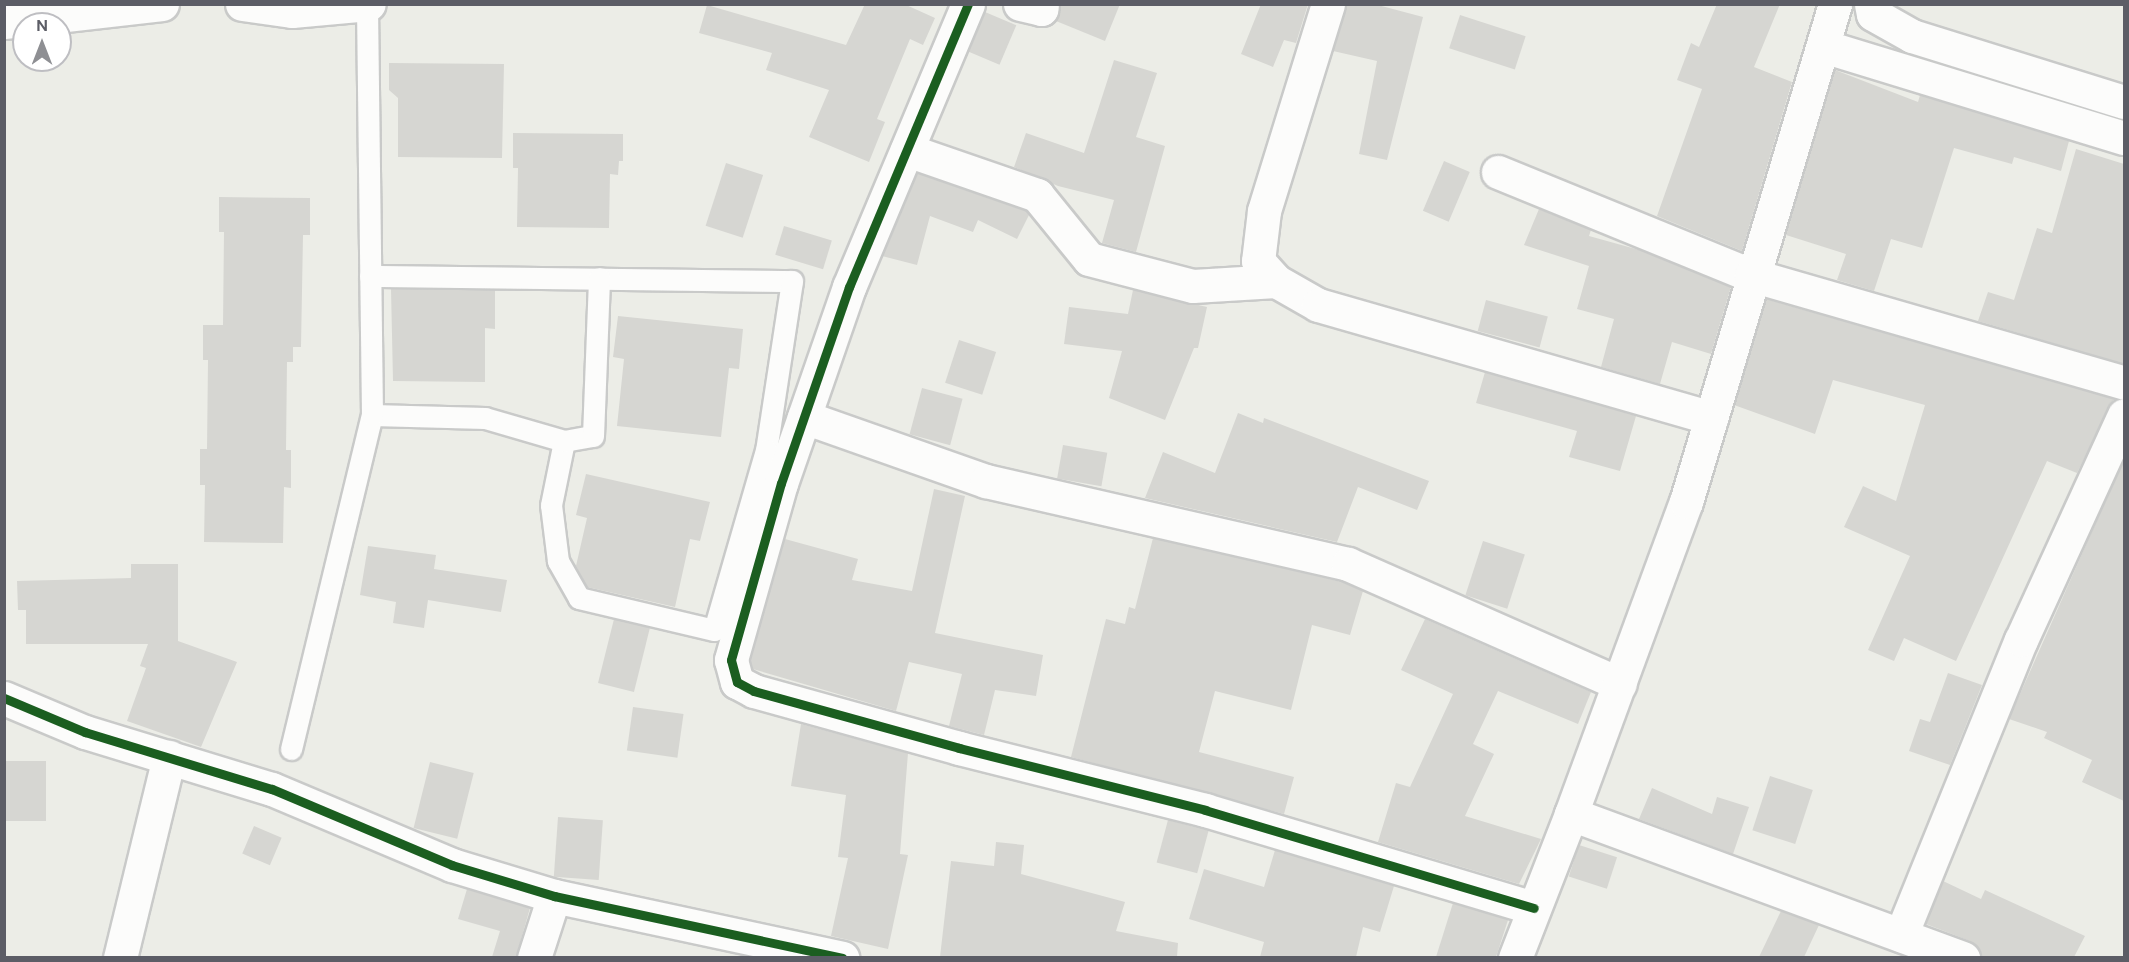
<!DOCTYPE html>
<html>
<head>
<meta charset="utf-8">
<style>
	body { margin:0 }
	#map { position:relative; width:2129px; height:962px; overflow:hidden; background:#ecede7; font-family:"DM Sans",sans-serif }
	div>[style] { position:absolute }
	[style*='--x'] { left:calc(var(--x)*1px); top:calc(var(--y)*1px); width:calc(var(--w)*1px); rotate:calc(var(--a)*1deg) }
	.building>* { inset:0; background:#d6d6d2; transform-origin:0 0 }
	.roads { filter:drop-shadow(2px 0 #c9cac9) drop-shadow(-2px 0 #c9cac9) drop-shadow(0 2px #c9cac9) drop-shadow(0 -2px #c9cac9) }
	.lane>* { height:21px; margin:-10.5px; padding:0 10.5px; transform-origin:10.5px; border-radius:10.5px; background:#fcfcfb }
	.street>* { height:33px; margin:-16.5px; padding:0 16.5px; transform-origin:16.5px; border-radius:16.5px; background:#fcfcfb }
	.cycleway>* { height:9px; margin:-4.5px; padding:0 4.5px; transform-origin:4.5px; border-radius:4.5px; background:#1b5e20 }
	span { translate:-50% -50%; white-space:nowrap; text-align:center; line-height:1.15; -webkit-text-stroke:5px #fff; paint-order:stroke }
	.frame { position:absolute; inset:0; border:6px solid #5c5d66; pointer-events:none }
	.north { position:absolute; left:12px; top:12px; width:60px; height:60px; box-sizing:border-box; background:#fff; border:2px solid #bebec2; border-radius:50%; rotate:0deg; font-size:16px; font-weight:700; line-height:24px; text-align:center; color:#5c5d66 }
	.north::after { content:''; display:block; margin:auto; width:21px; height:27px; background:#8e8f93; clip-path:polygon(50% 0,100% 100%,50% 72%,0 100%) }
</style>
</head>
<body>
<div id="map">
	<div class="building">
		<i style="clip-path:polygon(865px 4px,904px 4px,935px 18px,923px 45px,910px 39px,877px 119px,885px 122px,869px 162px,809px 137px,829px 90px,766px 70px,772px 53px,699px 33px,707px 5px,846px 45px)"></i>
		<i style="clip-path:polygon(1060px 4px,1120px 4px,1105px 41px,1056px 21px)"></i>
		<i style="clip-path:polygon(1261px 4px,1308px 4px,1296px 43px,1284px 40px,1273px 67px,1241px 54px)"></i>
		<i style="clip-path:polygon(1346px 4px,1374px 4px,1423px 17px,1387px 160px,1359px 154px,1377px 61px,1333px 51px)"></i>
		<i style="clip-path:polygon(1717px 4px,1780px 4px,1754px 67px,1792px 82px,1742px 251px,1657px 216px,1702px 89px,1677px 80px,1691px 43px,1699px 47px)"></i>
		<i style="left:985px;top:12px;width:34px;height:43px;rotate:23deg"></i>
		<i style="left:1460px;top:15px;width:69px;height:35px;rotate:18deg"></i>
		<i style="clip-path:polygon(1114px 60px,1157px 73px,1136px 137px,1165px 146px,1136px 252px,1102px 243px,1114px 200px,1058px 186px,1014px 167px,1026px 133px,1084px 153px)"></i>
		<i style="clip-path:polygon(389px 63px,504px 64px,502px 158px,398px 157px,398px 98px,389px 90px)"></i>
		<i style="clip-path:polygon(1835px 70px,1918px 102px,1920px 95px,2069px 141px,2061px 171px,2014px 157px,2012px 164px,1954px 148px,1922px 248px,1891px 239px,1874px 291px,1837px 280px,1846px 254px,1786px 235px)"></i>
		<i style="clip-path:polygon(513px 133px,623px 134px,623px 161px,619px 161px,618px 175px,610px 174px,609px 228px,517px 227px,518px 168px,513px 168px)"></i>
		<i style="clip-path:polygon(2076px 149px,2124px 164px,2124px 364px,1978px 321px,1988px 292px,2014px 300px,2037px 228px,2052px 233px)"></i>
		<i style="left:1444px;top:161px;width:28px;height:54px;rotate:23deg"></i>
		<i style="left:726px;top:163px;width:39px;height:66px;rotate:18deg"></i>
		<i style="clip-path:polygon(917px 173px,1026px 211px,1029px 215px,1017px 239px,978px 220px,973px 232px,930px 216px,917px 265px,882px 256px)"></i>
		<i style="clip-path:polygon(219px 197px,310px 198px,310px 235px,303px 235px,301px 347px,293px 347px,293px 362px,287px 362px,286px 450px,291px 450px,291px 488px,284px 487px,283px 543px,204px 542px,205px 485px,200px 485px,200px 449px,207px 449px,208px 360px,203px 360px,203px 325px,223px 325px,224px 232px,219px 232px)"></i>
		<i style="clip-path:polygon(1539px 209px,1591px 230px,1589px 236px,1643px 251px,1731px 287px,1711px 354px,1672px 342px,1660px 384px,1601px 367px,1614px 319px,1577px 309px,1589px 266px,1524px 245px)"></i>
		<i style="left:784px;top:226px;width:50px;height:30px;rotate:17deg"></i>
		<i style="clip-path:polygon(391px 289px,495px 290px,495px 329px,485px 328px,485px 382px,393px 381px)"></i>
		<i style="clip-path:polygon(1133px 290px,1207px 307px,1198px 348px,1194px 348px,1165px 420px,1109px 398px,1122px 351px,1064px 344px,1069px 307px,1128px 314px)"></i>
		<i style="clip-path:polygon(1766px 299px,2114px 399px,2077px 473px,2047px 461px,1956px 661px,1904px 638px,1894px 661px,1868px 650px,1910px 556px,1844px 527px,1863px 486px,1896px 501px,1925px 405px,1833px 380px,1815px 434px,1734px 405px)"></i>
		<i style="left:1486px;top:300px;width:64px;height:32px;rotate:15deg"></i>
		<i style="clip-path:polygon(618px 316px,743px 329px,739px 369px,729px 368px,721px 437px,617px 426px,624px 359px,613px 357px)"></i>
		<i style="left:959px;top:340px;width:39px;height:45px;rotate:18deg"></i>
		<i style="clip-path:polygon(1485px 372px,1636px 416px,1620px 471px,1569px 457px,1577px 431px,1476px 403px)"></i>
		<i style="left:922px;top:388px;width:42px;height:48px;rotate:15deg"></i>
		<i style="clip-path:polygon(1238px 413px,1263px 423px,1264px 418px,1429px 481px,1417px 510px,1358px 487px,1337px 542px,1145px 498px,1163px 452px,1215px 473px)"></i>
		<i style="left:1063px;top:445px;width:45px;height:34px;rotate:10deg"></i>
		<i style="clip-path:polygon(2124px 459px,2124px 801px,2082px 782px,2092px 760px,2044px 738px,2047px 732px,2009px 719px)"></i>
		<i style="clip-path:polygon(586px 474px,710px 502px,700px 541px,690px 539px,675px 607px,587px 587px,576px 566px,587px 518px,576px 515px)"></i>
		<i style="clip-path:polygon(934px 489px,965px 496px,935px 633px,1043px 655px,1036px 696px,995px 690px,984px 735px,949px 726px,962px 674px,909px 662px,896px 711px,753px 669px,750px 660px,785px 539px,858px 559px,852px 580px,912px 591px)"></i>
		<i style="clip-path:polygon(1153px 538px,1342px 582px,1363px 591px,1350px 635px,1312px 625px,1291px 710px,1215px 691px,1199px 752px,1294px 777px,1284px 814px,1071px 757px,1106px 619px,1125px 624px,1129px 607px,1135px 609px)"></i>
		<i style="left:1483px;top:541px;width:44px;height:57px;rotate:18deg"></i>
		<i style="clip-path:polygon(368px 546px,436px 555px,434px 569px,507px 580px,501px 612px,428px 600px,424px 628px,393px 623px,396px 602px,360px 595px)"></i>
		<i style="clip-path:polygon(131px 564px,178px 564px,178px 641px,237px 662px,201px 747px,127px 721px,146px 668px,140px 666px,148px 644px,26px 644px,26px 610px,18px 610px,17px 581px,131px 578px)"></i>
		<i style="left:614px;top:619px;width:37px;height:66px;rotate:14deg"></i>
		<i style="clip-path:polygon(1425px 619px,1591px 692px,1578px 724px,1498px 691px,1473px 744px,1494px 754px,1465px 816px,1541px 839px,1519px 884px,1378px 842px,1396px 783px,1410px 787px,1453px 694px,1401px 670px)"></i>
		<i style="clip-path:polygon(1948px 673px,1982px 685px,1950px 765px,1909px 751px,1920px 719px,1930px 722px)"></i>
		<i style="left:633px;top:707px;width:51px;height:44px;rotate:8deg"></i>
		<i style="clip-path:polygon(801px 724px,908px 753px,900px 854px,908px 855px,888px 949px,831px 936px,848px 858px,838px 857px,846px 795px,791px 786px)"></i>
		<i style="left:4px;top:761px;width:42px;height:60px"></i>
		<i style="left:430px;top:762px;width:45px;height:68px;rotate:14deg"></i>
		<i style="left:1770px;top:776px;width:45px;height:57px;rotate:18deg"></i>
		<i style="clip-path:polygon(1652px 788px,1712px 814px,1717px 797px,1749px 807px,1733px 854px,1639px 819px)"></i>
		<i style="left:558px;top:817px;width:45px;height:60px;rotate:4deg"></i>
		<i style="left:1168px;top:820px;width:42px;height:44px;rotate:15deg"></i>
		<i style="left:254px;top:826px;width:30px;height:30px;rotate:23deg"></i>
		<i style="clip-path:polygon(996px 842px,1024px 845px,1021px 874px,1125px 902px,1116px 931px,1178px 943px,1177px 957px,940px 957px,951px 861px,994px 866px)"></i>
		<i style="left:1579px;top:845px;width:40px;height:33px;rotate:18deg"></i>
		<i style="clip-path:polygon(1275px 850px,1394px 886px,1380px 932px,1363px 927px,1356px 957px,1260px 957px,1264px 942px,1189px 919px,1204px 869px,1264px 887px)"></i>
		<i style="clip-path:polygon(1943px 881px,1981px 899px,1985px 890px,2085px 936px,2074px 957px,1981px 957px,1970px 941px,1926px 924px)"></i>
		<i style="clip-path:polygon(467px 889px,530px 908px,516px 957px,492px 957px,500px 931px,458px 919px)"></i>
		<i style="clip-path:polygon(1453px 903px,1508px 920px,1496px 957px,1436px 957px)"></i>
		<i style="clip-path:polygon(1781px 911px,1819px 925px,1804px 957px,1759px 957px)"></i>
	</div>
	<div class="roads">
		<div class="lane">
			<i style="--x:370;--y:276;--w:422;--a:0.7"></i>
			<i style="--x:792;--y:281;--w:171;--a:98.7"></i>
			<i style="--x:766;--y:450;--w:187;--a:106.1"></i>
			<i style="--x:714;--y:630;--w:139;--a:-166.7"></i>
			<i style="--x:579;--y:598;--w:43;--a:-119.6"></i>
			<i style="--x:558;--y:561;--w:56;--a:-97.1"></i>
			<i style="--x:551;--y:505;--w:65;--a:-78.5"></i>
			<i style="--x:372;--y:415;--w:113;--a:1.5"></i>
			<i style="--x:485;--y:418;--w:82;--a:16.2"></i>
			<i style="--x:564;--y:441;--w:29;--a:-10"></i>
			<i style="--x:593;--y:436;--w:158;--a:-87.8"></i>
			<i style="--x:291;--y:749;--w:344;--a:-76.4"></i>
			<i style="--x:372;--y:415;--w:410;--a:-90.7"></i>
		</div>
		<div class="street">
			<i style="--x:242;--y:4;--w:50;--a:8"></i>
			<i style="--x:292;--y:11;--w:77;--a:-5.2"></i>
			<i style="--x:968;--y:4;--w:307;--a:112.8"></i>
			<i style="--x:849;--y:287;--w:207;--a:109.1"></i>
			<i style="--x:781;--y:483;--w:184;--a:105.8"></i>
			<i style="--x:731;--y:660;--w:23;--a:75"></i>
			<i style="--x:737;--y:682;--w:19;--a:28"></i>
			<i style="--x:754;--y:691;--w:213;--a:15.5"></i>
			<i style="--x:959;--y:748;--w:254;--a:14.1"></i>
			<i style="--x:1205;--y:810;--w:343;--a:16.6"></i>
			<i style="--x:1020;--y:4;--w:22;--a:13"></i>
			<i style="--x:1041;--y:9;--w:5;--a:-79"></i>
			<i style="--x:1328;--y:4;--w:217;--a:107.2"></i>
			<i style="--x:1264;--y:211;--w:50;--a:96.8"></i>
			<i style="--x:1258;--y:261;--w:27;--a:48"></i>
			<i style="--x:1276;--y:281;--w:48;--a:29.7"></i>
			<i style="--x:1318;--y:305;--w:409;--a:16"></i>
			<i style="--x:1871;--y:4;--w:10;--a:79"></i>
			<i style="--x:1873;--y:14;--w:45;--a:29.4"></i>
			<i style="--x:1912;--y:36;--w:222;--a:17.3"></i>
			<i style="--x:4;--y:22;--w:159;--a:-6.5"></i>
			<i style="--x:1823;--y:46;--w:315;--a:17"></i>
			<i style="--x:907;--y:150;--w:138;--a:19.1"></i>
			<i style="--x:1037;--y:195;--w:82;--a:50.9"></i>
			<i style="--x:1089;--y:259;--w:107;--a:14.6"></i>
			<i style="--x:1193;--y:286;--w:83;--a:-3.4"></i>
			<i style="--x:1498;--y:172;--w:273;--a:22.2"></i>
			<i style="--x:1751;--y:275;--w:388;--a:16.1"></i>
			<i style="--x:804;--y:417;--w:193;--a:19.4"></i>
			<i style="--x:986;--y:481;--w:371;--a:12.9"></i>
			<i style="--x:1348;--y:564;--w:297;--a:23.8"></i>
			<i style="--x:4;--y:698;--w:88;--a:22.8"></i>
			<i style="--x:85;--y:732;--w:195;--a:17"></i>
			<i style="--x:272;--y:789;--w:195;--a:22.9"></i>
			<i style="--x:452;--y:865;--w:107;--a:16.9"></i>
			<i style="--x:554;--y:896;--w:295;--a:12.1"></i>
			<i style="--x:1571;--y:814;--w:333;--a:-69.8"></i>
			<i style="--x:1686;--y:502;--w:520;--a:-73.34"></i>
			<i style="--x:1901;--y:935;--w:318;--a:-67.9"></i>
			<i style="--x:2021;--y:640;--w:247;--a:-65.4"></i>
			<i style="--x:120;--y:958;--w:207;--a:-76.3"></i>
			<i style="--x:534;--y:958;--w:65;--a:-72.1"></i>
			<i style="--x:1515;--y:958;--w:155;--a:-68.7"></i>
			<i style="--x:1571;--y:814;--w:418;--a:20.2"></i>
		</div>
	</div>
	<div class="cycleway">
		<i style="--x:968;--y:4;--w:307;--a:112.8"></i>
		<i style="--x:849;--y:287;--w:207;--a:109.1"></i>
		<i style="--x:781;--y:483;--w:184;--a:105.8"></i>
		<i style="--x:731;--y:660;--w:23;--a:75"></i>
		<i style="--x:737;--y:682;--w:19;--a:28"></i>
		<i style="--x:754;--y:691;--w:213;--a:15.5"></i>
		<i style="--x:959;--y:748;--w:254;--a:14.1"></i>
		<i style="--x:1205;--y:810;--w:343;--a:16.6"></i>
		<i style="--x:4;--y:698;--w:88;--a:22.8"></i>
		<i style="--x:85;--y:732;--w:195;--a:17"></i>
		<i style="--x:272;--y:789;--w:195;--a:22.9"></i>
		<i style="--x:452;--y:865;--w:107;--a:16.9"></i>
		<i style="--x:554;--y:896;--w:295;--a:12.1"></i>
	</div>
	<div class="frame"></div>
	<div class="north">N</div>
</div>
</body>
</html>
